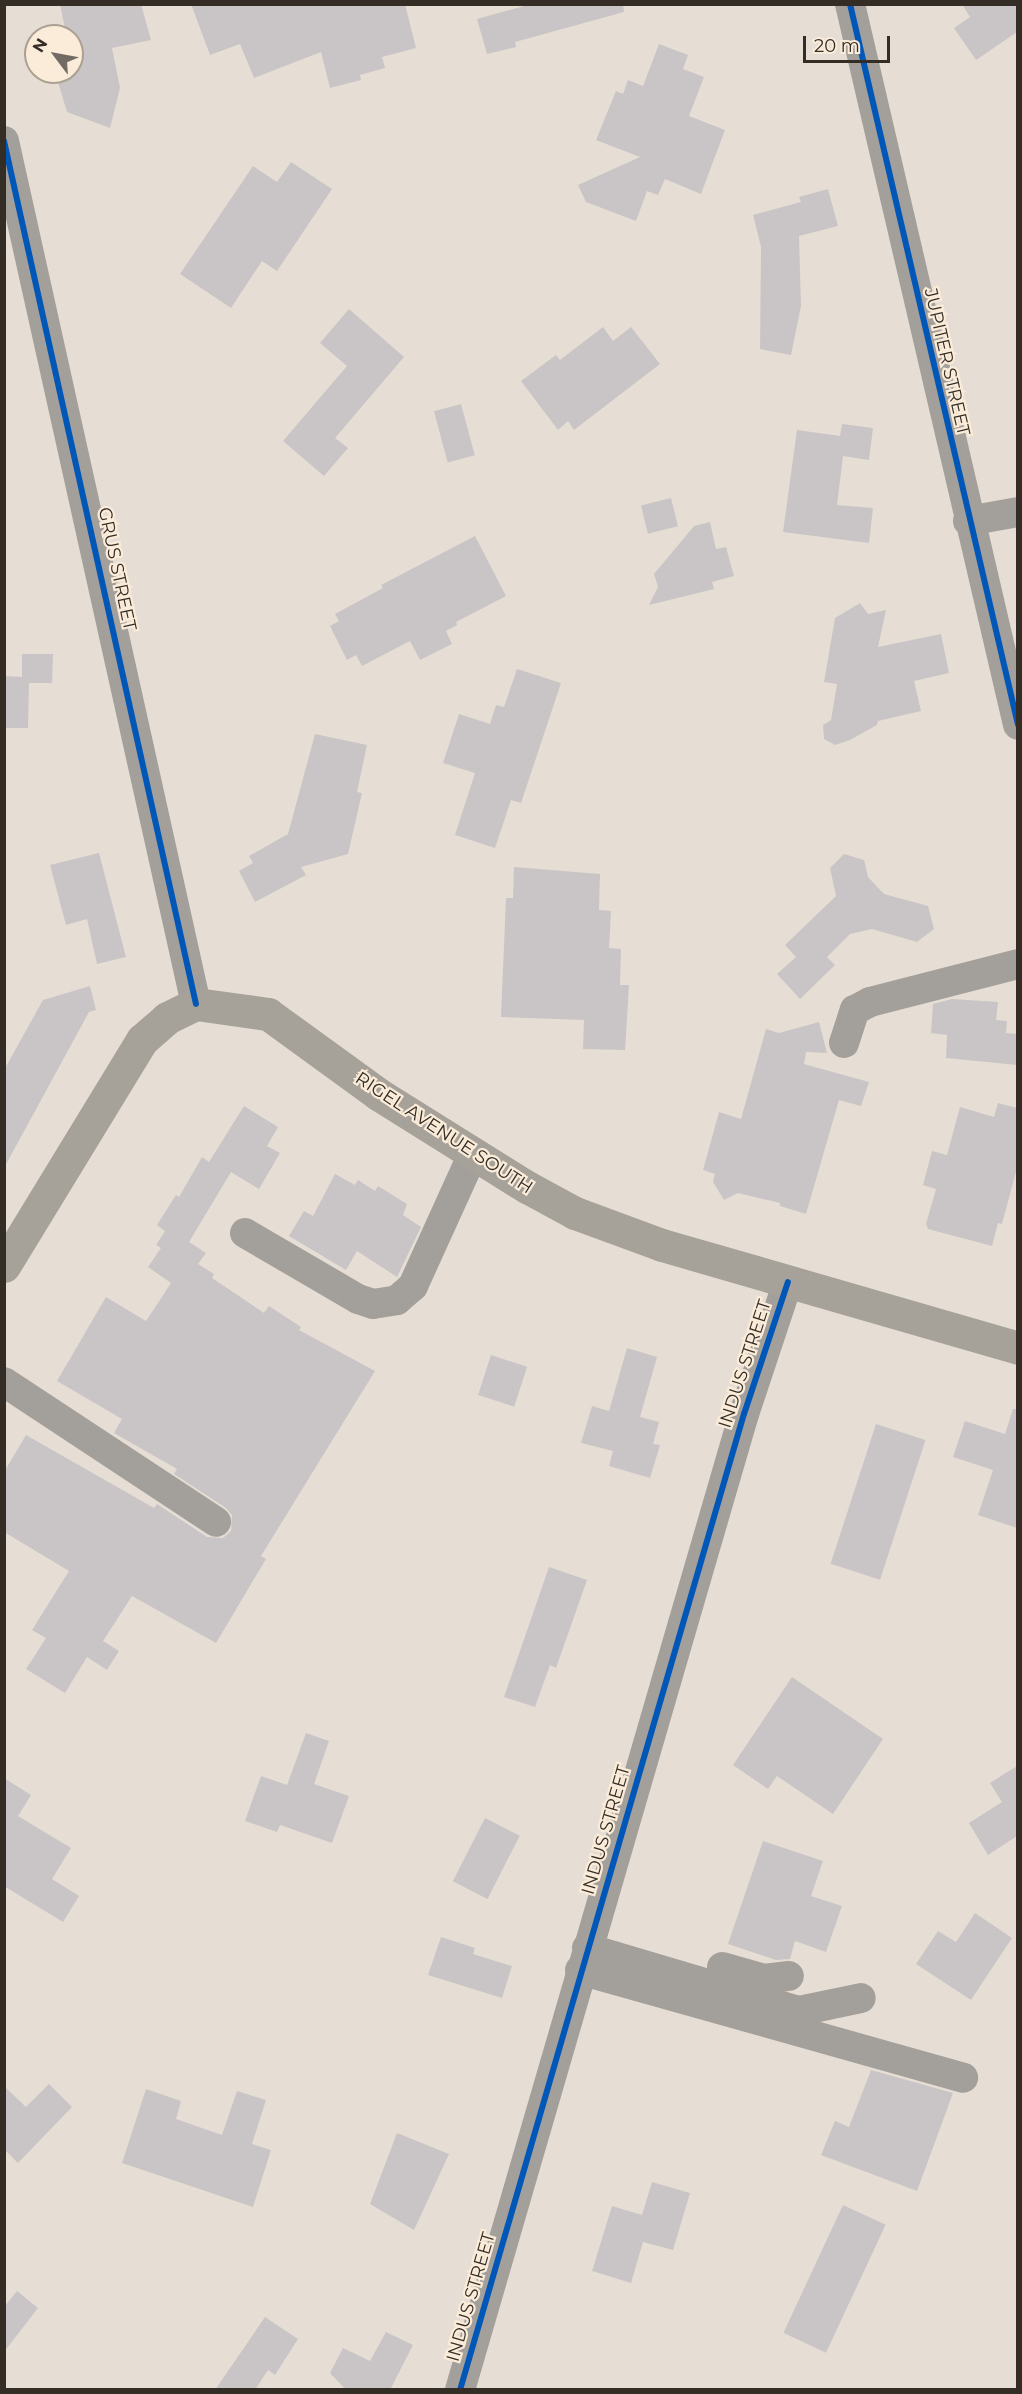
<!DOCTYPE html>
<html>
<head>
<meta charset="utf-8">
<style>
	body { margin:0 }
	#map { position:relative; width:1022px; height:2394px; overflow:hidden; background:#e6ded4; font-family:Montserrat,sans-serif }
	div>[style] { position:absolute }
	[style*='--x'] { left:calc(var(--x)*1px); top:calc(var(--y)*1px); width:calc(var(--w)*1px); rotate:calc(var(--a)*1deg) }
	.building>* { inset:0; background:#c9c5c6; transform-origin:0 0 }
	.minor>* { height:30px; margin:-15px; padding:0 15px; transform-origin:15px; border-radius:15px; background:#a39f9a }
	.major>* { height:33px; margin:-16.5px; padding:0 16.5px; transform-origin:16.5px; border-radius:16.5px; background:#a6a199 }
	.cycleway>* { height:6px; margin:-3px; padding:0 3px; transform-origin:3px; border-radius:3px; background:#0057b8 }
	span { translate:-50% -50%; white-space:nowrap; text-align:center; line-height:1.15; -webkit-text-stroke:4.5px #fbecd9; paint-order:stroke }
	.street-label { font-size:18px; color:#332d26 }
	.frame { position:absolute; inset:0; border:6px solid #332d26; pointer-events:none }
	.north { position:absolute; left:24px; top:24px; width:60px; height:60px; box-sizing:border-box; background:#fbecd9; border:2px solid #aba091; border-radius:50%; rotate:302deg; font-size:16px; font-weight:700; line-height:24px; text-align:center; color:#332d26 }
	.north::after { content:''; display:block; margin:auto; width:21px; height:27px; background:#726b63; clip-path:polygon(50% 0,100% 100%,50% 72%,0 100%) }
	.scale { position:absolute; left:803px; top:36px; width:87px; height:27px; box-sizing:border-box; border:3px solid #332d26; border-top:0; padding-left:8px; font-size:18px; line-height:21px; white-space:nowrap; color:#332d26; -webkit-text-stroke:4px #fbecd9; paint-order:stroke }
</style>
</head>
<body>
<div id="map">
	<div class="building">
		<i style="clip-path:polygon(60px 4px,141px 4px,151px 40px,112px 48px,120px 88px,110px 128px,67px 112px,55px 72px,72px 72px,72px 36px,55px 36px,65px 29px)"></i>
		<i style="clip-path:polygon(191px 4px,405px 4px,416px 48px,382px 57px,385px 68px,360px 75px,361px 80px,330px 88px,321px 52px,254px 78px,240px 44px,210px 55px)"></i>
		<i style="clip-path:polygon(531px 4px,623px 4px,624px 12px,515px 42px,516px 47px,487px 54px,477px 19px)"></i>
		<i style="clip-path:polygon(962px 4px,1017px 4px,1017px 32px,976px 60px,954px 28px,970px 17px)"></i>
		<i style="clip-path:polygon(659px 44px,688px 55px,683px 69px,704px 77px,689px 116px,725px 130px,701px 194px,665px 179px,658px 195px,647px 191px,636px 221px,586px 202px,578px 185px,640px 157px,596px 140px,616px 91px,623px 94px,628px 80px,643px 86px)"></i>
		<i style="clip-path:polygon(291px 162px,332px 189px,277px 271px,262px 261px,231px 308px,180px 274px,253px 166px,277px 182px)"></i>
		<i style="clip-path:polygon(828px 189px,838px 226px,799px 236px,801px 306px,791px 355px,760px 349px,761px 247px,753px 215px,801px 202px,799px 197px)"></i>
		<i style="clip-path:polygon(349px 309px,404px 357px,335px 438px,348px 448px,324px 476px,283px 441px,347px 366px,320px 343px)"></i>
		<i style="clip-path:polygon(603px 327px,613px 341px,631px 327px,660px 364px,574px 430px,568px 421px,558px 430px,521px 381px,556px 355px,560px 360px)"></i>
		<i style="left:461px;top:404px;width:53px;height:28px;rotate:75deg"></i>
		<i style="clip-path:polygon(842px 424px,873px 428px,869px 460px,843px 456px,837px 505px,873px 508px,869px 543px,783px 532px,797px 430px,840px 436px)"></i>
		<i style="left:671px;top:498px;width:29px;height:31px;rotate:76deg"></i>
		<i style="clip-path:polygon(710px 522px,716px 549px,726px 547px,734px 576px,712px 582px,714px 589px,649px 605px,658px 587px,654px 574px,694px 526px)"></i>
		<i style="clip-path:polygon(475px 536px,506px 596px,456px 622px,457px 625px,446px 631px,452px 644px,420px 660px,410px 641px,362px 666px,356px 655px,347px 660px,330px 626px,339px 621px,335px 614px,383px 588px,381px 585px)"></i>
		<i style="clip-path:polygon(860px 603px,868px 614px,886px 610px,878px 647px,941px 634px,949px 673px,914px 681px,921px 711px,878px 721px,877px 725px,850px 740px,835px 745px,824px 739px,823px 725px,831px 720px,837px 684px,824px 682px,835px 618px)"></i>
		<i style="clip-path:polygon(22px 654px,53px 654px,52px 683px,29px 683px,28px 728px,4px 728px,4px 676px,22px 677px)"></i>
		<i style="clip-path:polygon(517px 669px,561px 683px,521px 803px,511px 800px,495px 848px,455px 835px,475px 773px,443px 763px,459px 714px,490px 724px,496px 705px,504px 707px)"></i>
		<i style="clip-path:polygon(315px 734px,367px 745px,357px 792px,362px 793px,348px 854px,301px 867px,306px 875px,255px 902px,239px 871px,253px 863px,249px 856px,288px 834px)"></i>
		<i style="clip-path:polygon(99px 853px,126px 957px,97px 964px,87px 919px,66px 925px,50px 865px)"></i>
		<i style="clip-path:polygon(844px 854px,864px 860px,868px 877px,884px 894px,928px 906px,934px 929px,917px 942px,872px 929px,850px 934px,827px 957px,835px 965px,800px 999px,777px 974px,796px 957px,785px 945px,836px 896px,830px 868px)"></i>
		<i style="clip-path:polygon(514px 867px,600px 874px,599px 910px,611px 911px,609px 948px,621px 949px,620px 985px,629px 985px,625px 1050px,583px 1049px,584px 1020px,501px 1017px,506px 898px,513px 898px)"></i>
		<i style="clip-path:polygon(90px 986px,96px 1010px,89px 1012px,4px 1168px,4px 1070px,43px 1000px)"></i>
		<i style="clip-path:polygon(952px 999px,998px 1002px,996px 1020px,1007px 1021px,1006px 1033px,1017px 1034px,1017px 1065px,946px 1058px,947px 1035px,931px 1033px,933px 1004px)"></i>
		<i style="clip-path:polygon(819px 1022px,827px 1053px,806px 1052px,804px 1064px,869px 1082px,861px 1106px,839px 1100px,806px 1214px,780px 1206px,780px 1203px,738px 1193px,724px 1200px,713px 1182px,715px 1174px,703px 1170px,719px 1112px,741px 1119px,766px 1029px,779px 1033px)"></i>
		<i style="clip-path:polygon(998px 1103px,1017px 1108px,1017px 1168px,1002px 1224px,998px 1223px,992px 1246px,928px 1229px,926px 1224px,936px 1189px,923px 1185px,932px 1151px,947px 1155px,960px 1107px,994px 1117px)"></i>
		<i style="clip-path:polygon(244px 1106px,278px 1127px,267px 1146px,280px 1153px,259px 1189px,231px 1172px,189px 1242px,206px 1253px,198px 1264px,214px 1274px,212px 1278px,264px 1313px,269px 1306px,301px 1327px,299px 1330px,375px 1371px,261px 1556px,266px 1559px,216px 1643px,132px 1596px,103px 1641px,119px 1651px,107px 1670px,87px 1657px,65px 1693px,26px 1669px,46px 1638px,32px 1630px,69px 1571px,4px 1532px,4px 1472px,26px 1435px,154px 1508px,157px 1504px,207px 1537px,223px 1538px,231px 1531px,232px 1515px,226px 1508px,174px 1474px,177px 1469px,114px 1433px,122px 1419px,57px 1381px,106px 1297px,146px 1321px,171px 1283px,148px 1267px,161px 1248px,156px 1245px,165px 1231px,157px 1225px,176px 1195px,179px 1197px,202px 1157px,209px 1162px)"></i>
		<i style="clip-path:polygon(335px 1174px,355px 1185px,358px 1180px,375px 1191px,378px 1186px,407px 1204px,403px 1215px,421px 1227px,397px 1277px,357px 1251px,346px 1270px,289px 1236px,304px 1211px,313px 1216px)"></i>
		<i style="clip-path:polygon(627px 1348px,657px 1357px,640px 1417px,659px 1422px,653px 1444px,660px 1445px,650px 1478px,609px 1466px,613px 1451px,581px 1443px,592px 1406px,609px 1411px)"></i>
		<i style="left:491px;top:1355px;width:38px;height:42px;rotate:18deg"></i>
		<i style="clip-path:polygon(1013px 1409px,1017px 1409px,1017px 1528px,978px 1515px,993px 1470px,953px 1457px,965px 1421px,1005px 1434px)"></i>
		<i style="left:876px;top:1424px;width:52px;height:147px;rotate:18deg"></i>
		<i style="clip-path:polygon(549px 1567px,587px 1580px,556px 1668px,550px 1665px,535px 1707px,504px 1697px)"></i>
		<i style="clip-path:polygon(792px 1677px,883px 1739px,833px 1814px,777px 1776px,768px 1789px,733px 1765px)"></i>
		<i style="clip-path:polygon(306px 1733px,329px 1741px,314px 1784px,349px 1796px,332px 1843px,280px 1825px,277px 1832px,245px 1821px,261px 1776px,287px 1785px)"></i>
		<i style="clip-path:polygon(1017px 1766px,1017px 1836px,988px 1855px,969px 1823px,1002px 1802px,990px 1783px)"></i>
		<i style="clip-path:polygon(4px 1778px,31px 1795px,18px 1816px,71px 1848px,52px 1879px,79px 1896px,63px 1922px,4px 1886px)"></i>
		<i style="left:485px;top:1818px;width:39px;height:71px;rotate:27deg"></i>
		<i style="clip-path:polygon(763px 1841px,823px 1861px,811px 1896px,842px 1906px,826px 1952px,795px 1941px,790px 1959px,776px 1960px,728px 1944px)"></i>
		<i style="clip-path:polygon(975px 1913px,1012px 1938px,971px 2000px,916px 1964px,938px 1931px,956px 1942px)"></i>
		<i style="clip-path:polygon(441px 1937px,475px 1948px,473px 1954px,512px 1966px,502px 1998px,428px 1975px)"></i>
		<i style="clip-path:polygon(871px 2070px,953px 2093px,917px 2191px,821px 2155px,835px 2121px,849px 2127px)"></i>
		<i style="clip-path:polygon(49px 2084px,72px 2107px,18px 2163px,4px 2149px,4px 2086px,26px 2107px)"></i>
		<i style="clip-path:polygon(146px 2089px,181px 2101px,176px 2119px,222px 2135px,237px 2091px,266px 2100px,252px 2144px,271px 2150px,253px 2207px,122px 2163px)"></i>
		<i style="clip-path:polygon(397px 2133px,449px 2154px,414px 2230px,370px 2204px)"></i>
		<i style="clip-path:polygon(652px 2182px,690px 2193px,673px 2250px,643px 2242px,631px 2283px,592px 2271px,612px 2206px,642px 2215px)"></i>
		<i style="left:843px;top:2205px;width:47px;height:141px;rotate:25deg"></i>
		<i style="clip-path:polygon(17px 2291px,38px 2308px,4px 2352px,4px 2307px)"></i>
		<i style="clip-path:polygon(265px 2317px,298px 2339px,275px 2375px,268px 2370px,255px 2390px,215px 2390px)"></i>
		<i style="clip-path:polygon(386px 2332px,413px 2345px,390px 2390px,346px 2390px,330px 2373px,343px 2348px,370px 2361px)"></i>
	</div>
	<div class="minor">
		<i style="--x:850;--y:4;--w:740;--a:76.88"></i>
		<i style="--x:4;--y:141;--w:884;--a:77.46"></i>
		<i style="--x:968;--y:521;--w:51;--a:-10.2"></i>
		<i style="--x:844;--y:1043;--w:35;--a:-72"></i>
		<i style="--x:855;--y:1010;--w:17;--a:-28"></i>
		<i style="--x:870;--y:1002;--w:153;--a:-14.4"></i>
		<i style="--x:245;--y:1233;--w:131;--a:30.3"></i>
		<i style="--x:358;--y:1299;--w:16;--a:18"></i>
		<i style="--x:373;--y:1304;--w:24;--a:-9"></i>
		<i style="--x:397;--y:1300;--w:21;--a:-41"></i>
		<i style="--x:413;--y:1286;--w:145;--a:-65.6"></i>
		<i style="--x:4;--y:1382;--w:254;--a:33.4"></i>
		<i style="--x:587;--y:1948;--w:221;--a:16.6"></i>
		<i style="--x:799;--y:2011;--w:63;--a:-11.8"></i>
		<i style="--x:722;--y:1967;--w:44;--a:15.9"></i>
		<i style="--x:764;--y:1979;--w:25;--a:-7"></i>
		<i style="--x:580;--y:1970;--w:398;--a:15.7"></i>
		<i style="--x:460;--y:2390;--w:1016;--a:-73.78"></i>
		<i style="--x:744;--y:1414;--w:139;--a:-71.6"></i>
	</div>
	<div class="major">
		<i style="--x:4;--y:1266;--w:265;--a:-58.6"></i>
		<i style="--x:142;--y:1040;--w:33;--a:-41"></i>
		<i style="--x:167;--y:1018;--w:32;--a:-26"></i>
		<i style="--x:196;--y:1004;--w:73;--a:7.9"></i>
		<i style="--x:268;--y:1014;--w:136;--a:36"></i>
		<i style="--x:378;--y:1094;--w:176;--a:32"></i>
		<i style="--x:527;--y:1187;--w:55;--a:28.4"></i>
		<i style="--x:575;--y:1213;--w:93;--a:20.2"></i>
		<i style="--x:662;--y:1245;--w:371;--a:16.1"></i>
	</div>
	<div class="cycleway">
		<i style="--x:850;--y:4;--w:740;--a:76.88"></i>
		<i style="--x:4;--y:141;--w:884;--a:77.46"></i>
		<i style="--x:460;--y:2390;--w:1016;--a:-73.78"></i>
		<i style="--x:744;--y:1414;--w:139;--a:-71.6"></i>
	</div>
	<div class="street-label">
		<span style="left:947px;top:362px;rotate:77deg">JUPITER STREET</span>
		<span style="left:117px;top:569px;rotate:78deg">GRUS STREET</span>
		<span style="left:444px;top:1133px;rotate:33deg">RIGEL AVENUE SOUTH</span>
		<span style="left:745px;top:1364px;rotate:-72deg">INDUS STREET</span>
		<span style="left:606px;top:1830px;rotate:-74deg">INDUS STREET</span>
		<span style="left:471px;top:2297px;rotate:-74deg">INDUS STREET</span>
	</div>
	<div class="frame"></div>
	<div class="north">N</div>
	<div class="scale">20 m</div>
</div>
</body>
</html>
